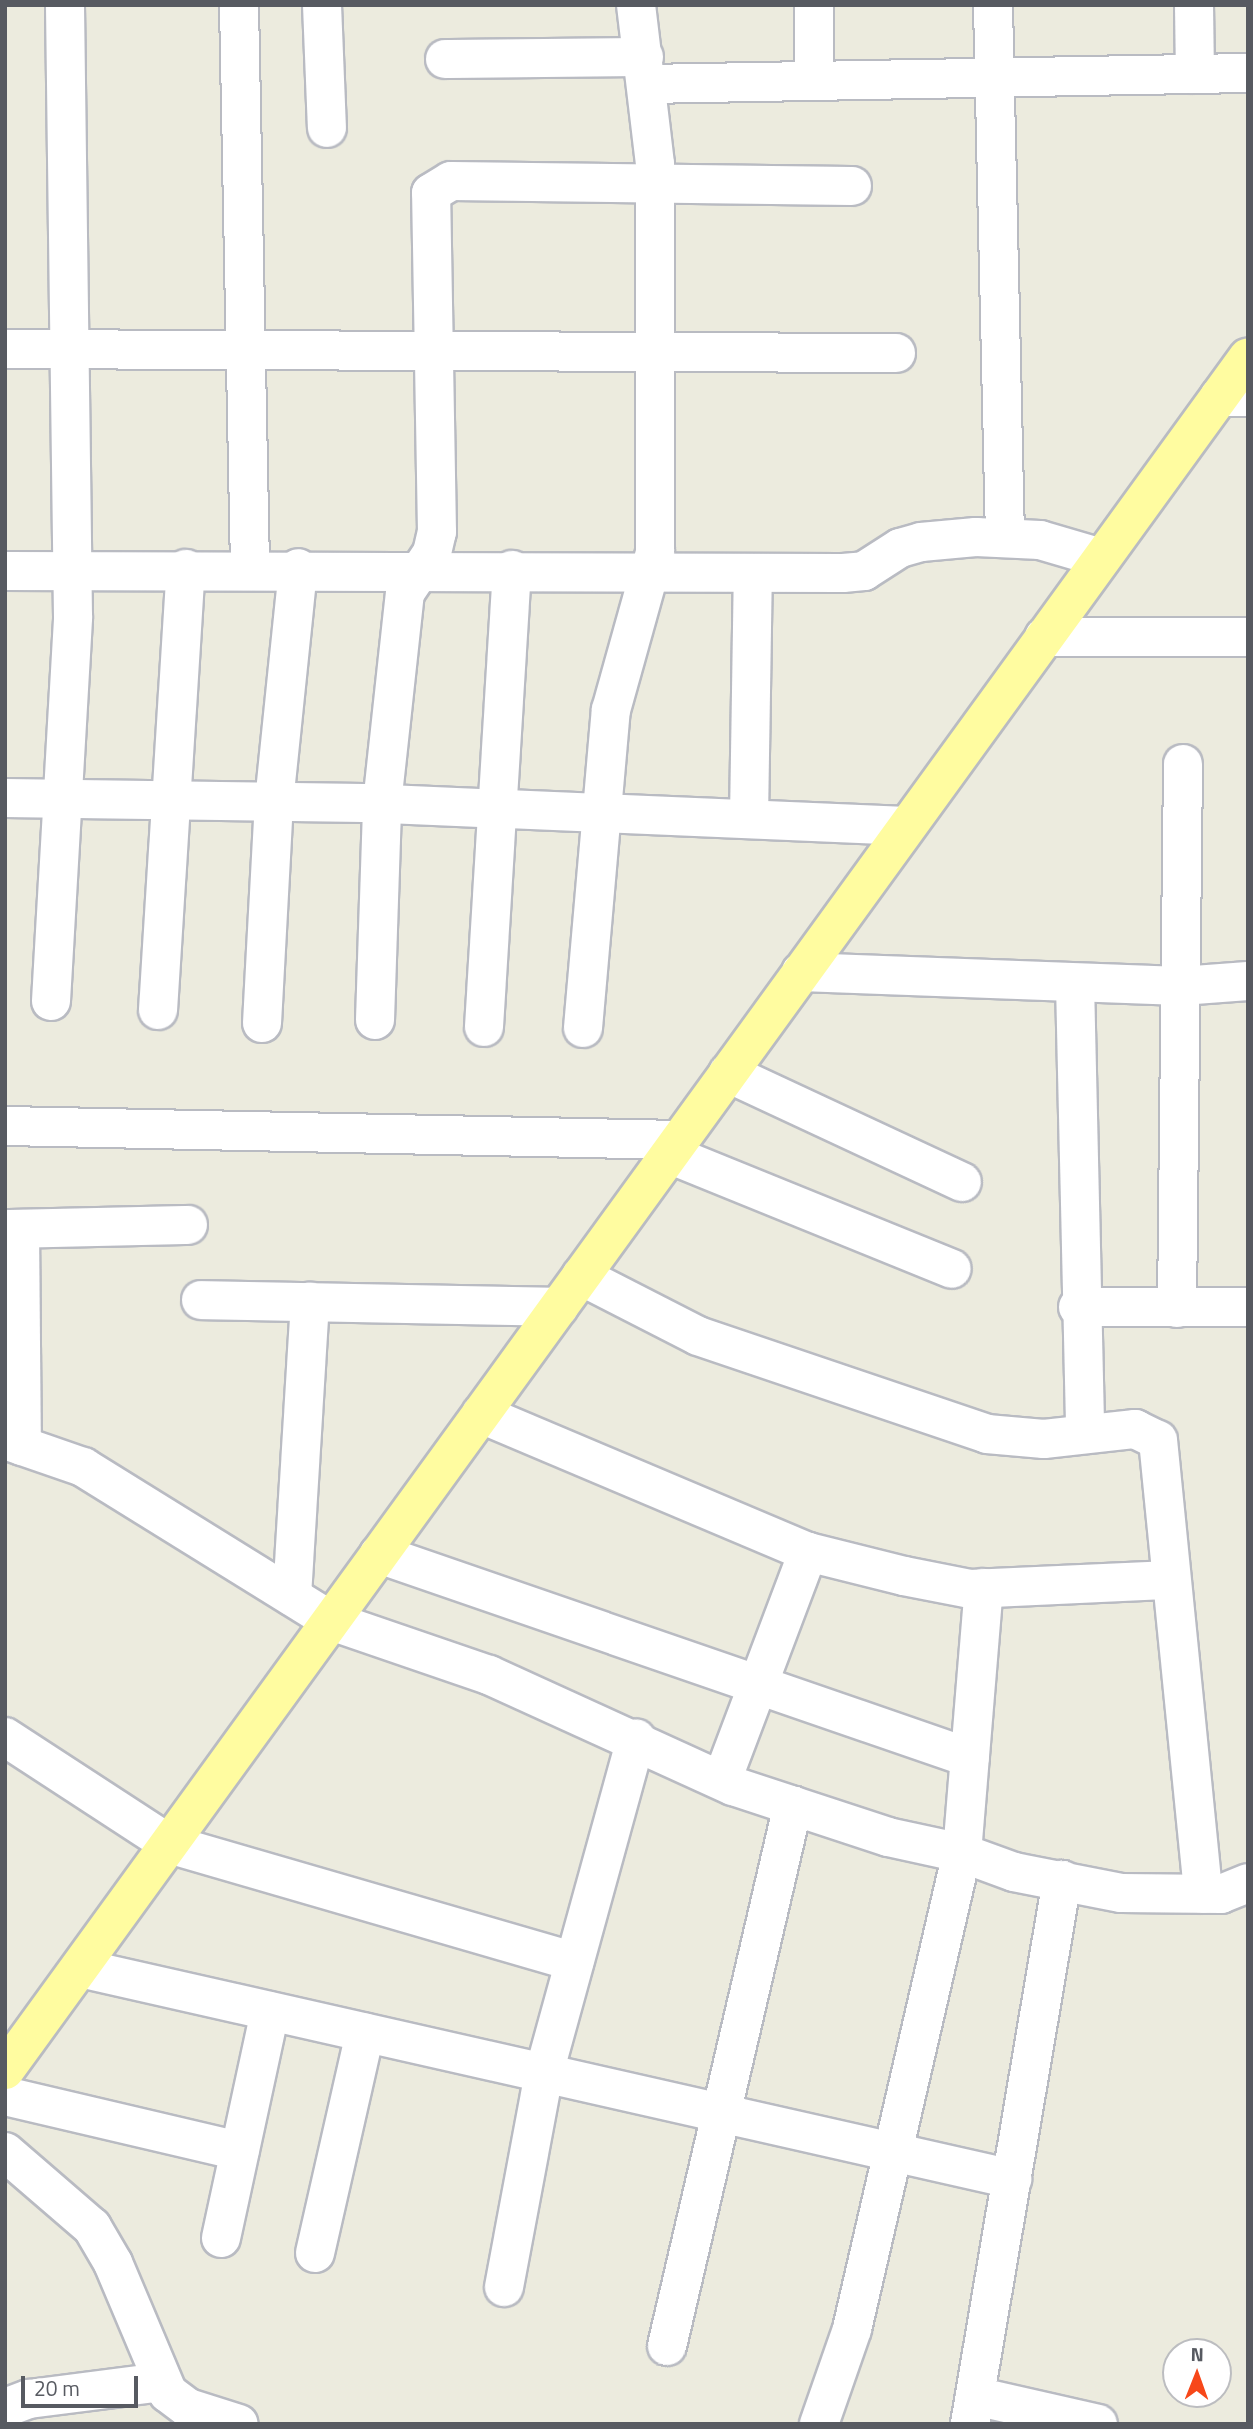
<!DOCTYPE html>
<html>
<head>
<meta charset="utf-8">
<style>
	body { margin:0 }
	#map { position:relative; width:1253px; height:2429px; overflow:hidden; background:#ecebde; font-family:"Titillium Web",sans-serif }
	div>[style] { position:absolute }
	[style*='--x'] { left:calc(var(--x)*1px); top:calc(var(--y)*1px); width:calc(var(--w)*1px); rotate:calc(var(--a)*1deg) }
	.roads { filter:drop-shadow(2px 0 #b9bbc2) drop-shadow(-2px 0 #b9bbc2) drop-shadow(0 2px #b9bbc2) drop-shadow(0 -2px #b9bbc2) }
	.minor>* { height:38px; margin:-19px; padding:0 19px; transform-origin:19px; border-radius:19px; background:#fff }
	.tertiary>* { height:38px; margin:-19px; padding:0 19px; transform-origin:19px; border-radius:19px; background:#fff }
	.primary>* { height:38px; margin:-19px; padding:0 19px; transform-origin:19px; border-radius:19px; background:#fffca0 }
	span { translate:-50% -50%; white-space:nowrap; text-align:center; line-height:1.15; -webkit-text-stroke:6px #fff; paint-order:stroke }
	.frame { position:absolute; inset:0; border:7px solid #575a61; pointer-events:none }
	.north { position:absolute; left:1162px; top:2338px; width:70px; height:70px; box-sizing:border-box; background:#fff; border:2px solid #bcbdc0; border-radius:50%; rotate:1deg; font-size:19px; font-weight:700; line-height:28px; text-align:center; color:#575a61 }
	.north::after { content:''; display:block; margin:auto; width:24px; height:32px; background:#f74719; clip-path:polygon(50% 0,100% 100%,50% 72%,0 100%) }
	.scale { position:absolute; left:21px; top:2376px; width:117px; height:32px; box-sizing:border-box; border:4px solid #575a61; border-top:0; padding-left:9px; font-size:21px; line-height:24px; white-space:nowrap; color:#575a61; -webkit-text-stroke:5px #fff; paint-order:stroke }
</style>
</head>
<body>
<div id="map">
	<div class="roads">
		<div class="minor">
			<i style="--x:239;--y:5;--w:564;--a:88.88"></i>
			<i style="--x:322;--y:5;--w:123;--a:87.7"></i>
			<i style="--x:993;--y:5;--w:532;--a:88.71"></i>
			<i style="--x:1194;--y:5;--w:69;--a:89.2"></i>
			<i style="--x:445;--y:59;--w:199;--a:-0.6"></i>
			<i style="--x:814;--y:81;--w:76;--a:-90"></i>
			<i style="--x:646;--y:84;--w:602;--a:-1.05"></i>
			<i style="--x:5;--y:349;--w:891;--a:0.26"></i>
			<i style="--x:1219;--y:397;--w:29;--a:0"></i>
			<i style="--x:5;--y:571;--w:838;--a:0.14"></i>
			<i style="--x:843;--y:573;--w:21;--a:-5"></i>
			<i style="--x:864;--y:571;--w:43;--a:-32.6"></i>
			<i style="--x:900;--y:548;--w:22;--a:-16"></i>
			<i style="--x:921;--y:542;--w:55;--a:-5.2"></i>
			<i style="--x:976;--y:537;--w:64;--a:2.7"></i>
			<i style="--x:1040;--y:540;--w:64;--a:16.4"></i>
			<i style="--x:1044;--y:637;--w:204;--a:0"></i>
			<i style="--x:5;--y:798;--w:359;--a:0.8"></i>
			<i style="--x:364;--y:803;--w:543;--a:2.43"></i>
			<i style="--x:749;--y:819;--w:245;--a:-89.1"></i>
			<i style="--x:801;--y:972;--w:380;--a:2.1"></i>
			<i style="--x:1181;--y:986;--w:67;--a:-4.3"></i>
			<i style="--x:1075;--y:983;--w:451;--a:88.7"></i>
			<i style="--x:51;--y:1001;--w:385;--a:-86.7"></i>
			<i style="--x:73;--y:617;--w:612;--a:-90.75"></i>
			<i style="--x:158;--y:1010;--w:442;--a:-86.4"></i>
			<i style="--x:375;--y:1020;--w:216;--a:-88.1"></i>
			<i style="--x:382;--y:804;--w:212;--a:-83.8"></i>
			<i style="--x:405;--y:593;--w:48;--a:-56"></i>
			<i style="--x:432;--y:553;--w:22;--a:-77"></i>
			<i style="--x:437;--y:532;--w:339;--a:-91"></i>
			<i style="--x:431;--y:193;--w:23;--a:-31"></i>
			<i style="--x:451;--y:181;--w:401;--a:0.7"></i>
			<i style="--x:262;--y:1023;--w:221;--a:-86.9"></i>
			<i style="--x:274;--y:802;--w:235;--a:-84.1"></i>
			<i style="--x:484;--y:1027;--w:458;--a:-86.5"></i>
			<i style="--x:583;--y:1028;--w:319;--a:-85"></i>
			<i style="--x:611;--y:710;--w:164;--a:-74.4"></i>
			<i style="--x:655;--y:552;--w:388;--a:-90"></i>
			<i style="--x:655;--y:164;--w:160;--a:-96.8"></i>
			<i style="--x:728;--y:1073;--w:258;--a:25"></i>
			<i style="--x:5;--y:1126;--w:675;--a:1.19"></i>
			<i style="--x:669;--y:1154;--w:305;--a:22.1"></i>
			<i style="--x:5;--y:1229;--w:183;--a:-1.3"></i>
			<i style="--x:20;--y:1229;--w:217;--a:89.5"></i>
			<i style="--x:581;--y:1276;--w:131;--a:27.1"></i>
			<i style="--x:698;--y:1336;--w:305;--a:18.7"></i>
			<i style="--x:987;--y:1434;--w:57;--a:5"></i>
			<i style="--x:1044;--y:1439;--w:92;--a:-6.3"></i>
			<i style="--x:1135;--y:1429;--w:25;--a:26"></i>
			<i style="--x:1158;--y:1440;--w:456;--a:84.3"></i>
			<i style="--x:201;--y:1300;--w:358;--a:1.1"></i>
			<i style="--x:1078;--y:1307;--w:170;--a:0"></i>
			<i style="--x:1177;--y:1308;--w:544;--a:-89.37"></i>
			<i style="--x:481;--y:1414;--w:355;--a:22.9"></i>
			<i style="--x:808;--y:1552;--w:99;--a:14"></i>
			<i style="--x:904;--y:1576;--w:67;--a:11.1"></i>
			<i style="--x:970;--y:1589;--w:201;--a:-2.6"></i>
			<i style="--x:5;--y:1440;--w:83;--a:19.1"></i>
			<i style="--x:83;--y:1467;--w:292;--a:31.8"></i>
			<i style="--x:379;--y:1554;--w:625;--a:19.04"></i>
			<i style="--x:292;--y:1596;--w:295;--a:-86.5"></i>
			<i style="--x:5;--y:1737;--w:196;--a:33.1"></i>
			<i style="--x:169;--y:1844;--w:422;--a:16.2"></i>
			<i style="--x:722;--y:1780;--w:244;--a:-69.3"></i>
			<i style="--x:80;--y:1968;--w:956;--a:12.76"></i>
			<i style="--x:5;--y:2096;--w:241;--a:13.2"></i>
			<i style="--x:5;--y:2152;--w:115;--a:40.8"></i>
			<i style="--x:92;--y:2227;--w:42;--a:59.7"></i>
			<i style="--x:113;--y:2263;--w:141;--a:67.1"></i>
			<i style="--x:168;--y:2393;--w:25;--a:37"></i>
			<i style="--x:188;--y:2408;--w:53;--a:17.4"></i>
			<i style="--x:221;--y:2238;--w:232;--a:-77.8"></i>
			<i style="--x:315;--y:2253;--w:226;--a:-77.2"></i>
			<i style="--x:504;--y:2287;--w:218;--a:-79.4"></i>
			<i style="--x:544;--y:2073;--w:347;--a:-74.6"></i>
			<i style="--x:667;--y:2346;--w:555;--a:-76.89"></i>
			<i style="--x:975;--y:2396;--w:126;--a:12.8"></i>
			<i style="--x:5;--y:2408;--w:26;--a:-21"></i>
			<i style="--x:29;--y:2399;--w:133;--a:-7.3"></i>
			<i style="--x:819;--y:2424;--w:101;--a:-70.8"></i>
			<i style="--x:852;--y:2329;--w:489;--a:-77"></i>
			<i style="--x:962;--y:1853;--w:266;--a:-85.3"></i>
			<i style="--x:970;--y:2424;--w:552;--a:-80.4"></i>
		</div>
		<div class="tertiary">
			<i style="--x:331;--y:1621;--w:167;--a:18.9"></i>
			<i style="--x:489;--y:1675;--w:268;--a:24.5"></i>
			<i style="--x:733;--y:1786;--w:163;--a:18.2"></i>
			<i style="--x:888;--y:1837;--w:76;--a:12.2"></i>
			<i style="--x:962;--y:1853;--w:55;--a:20.1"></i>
			<i style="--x:1014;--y:1872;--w:109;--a:11.1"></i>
			<i style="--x:1121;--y:1893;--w:100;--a:0.6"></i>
			<i style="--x:1221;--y:1894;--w:29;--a:-22"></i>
		</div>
		<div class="primary">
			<i style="--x:5;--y:2070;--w:2116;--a:-54.03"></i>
		</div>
	</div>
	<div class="frame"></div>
	<div class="north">N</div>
	<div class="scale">20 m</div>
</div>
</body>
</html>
